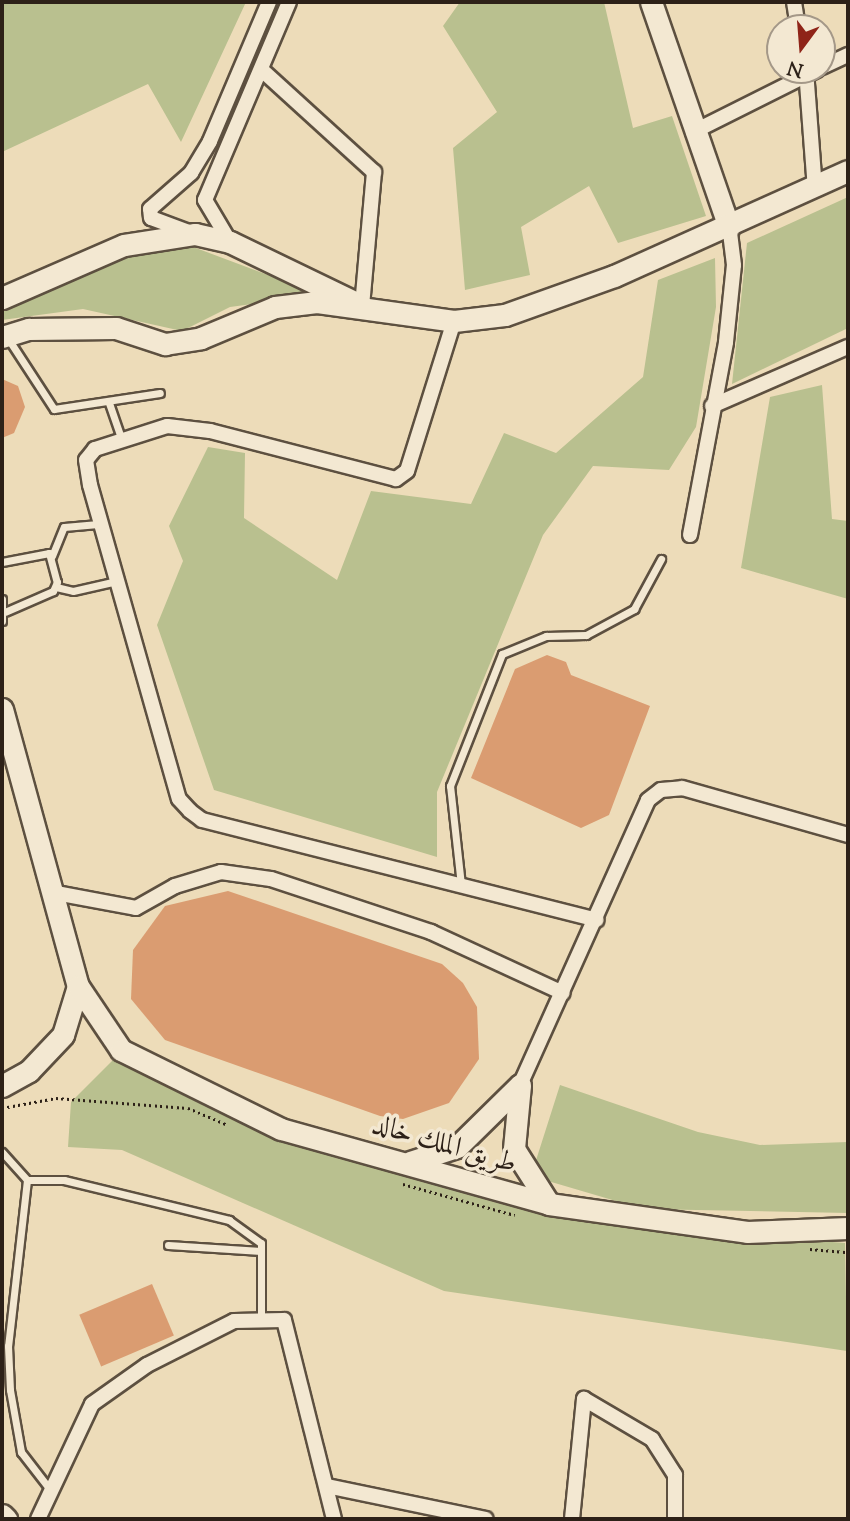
<!DOCTYPE html>
<html>
<head>
<meta charset="utf-8">
<style>
	body { margin:0 }
	#map { position:relative; width:850px; height:1521px; overflow:hidden; background:#eddcb9; font-family:"Sorts Mill Goudy",Amiri,serif }
	div>[style] { position:absolute }
	[style*='--x'] { left:calc(var(--x)*1px); top:calc(var(--y)*1px); width:calc(var(--w)*1px); rotate:calc(var(--a)*1deg) }
	.green>* { inset:0; background:#b9c08f }
	.building>* { inset:0; background:#da9c71; transform-origin:0 0 }
	.path>* { height:2.5px; margin-top:-1.25px; transform-origin:0; background:repeating-linear-gradient(90deg,#2d2118 0 2px,transparent 0 5.5px) }
	.roads { filter:drop-shadow(2px 0 #5d5040) drop-shadow(-2px 0 #5d5040) drop-shadow(0 2px #5d5040) drop-shadow(0 -2px #5d5040) }
	.lane>* { height:7px; margin:-3.5px; padding:0 3.5px; transform-origin:3.5px; border-radius:3.5px; background:#f3e8d2 }
	.street>* { height:14px; margin:-7px; padding:0 7px; transform-origin:7px; border-radius:7px; background:#f3e8d2 }
	.secondary>* { height:21px; margin:-10.5px; padding:0 10.5px; transform-origin:10.5px; border-radius:10.5px; background:#f3e8d2 }
	span { translate:-50% -50%; white-space:nowrap; text-align:center; line-height:1.15; -webkit-text-stroke:7px #f3e8d2; paint-order:stroke }
	.street-label { font-size:28px; color:#2d2118 }
	.frame { position:absolute; inset:0; border:4px solid #2d2118; pointer-events:none }
	.north { position:absolute; left:766px; top:14px; width:70px; height:70px; box-sizing:border-box; background:#f3e8d2; border:2px solid #a49888; border-radius:50%; rotate:196deg; font-size:19px; font-weight:700; line-height:28px; text-align:center; color:#2d2118 }
	.north::after { content:''; display:block; margin:auto; width:24px; height:32px; background:#8f2418; clip-path:polygon(50% 0,100% 100%,50% 72%,0 100%) }
</style>
</head>
<body>
<div id="map">
	<div class="green">
		<i style="clip-path:polygon(2px 2px,246px 2px,181px 142px,148px 84px,2px 152px)"></i>
		<i style="clip-path:polygon(460px 2px,604px 2px,633px 128px,672px 116px,706px 216px,618px 243px,589px 186px,521px 227px,530px 275px,465px 290px,453px 148px,497px 112px,443px 26px)"></i>
		<i style="clip-path:polygon(848px 197px,848px 328px,732px 384px,747px 243px)"></i>
		<i style="clip-path:polygon(188px 245px,321px 295px,230px 307px,182px 331px,83px 309px,2px 320px,2px 308px,36px 293px,149px 248px)"></i>
		<i style="clip-path:polygon(715px 258px,716px 307px,696px 427px,669px 470px,593px 466px,543px 535px,437px 792px,437px 857px,214px 790px,157px 625px,183px 561px,169px 526px,208px 447px,245px 453px,244px 518px,337px 580px,371px 491px,471px 504px,504px 433px,556px 453px,643px 377px,658px 280px)"></i>
		<i style="clip-path:polygon(822px 385px,832px 519px,848px 521px,848px 599px,741px 568px,770px 397px)"></i>
		<i style="clip-path:polygon(117px 1056px,292px 1143px,502px 1204px,669px 1229px,845px 1243px,847px 1351px,444px 1291px,122px 1150px,68px 1147px,71px 1102px)"></i>
		<i style="clip-path:polygon(560px 1085px,698px 1132px,760px 1145px,848px 1142px,848px 1213px,643px 1209px,531px 1176px)"></i>
	</div>
	<div class="building">
		<i style="clip-path:polygon(2px 379px,18px 386px,25px 407px,14px 433px,2px 438px)"></i>
		<i style="clip-path:polygon(547px 655px,566px 662px,571px 675px,650px 706px,609px 815px,581px 828px,471px 778px,515px 669px)"></i>
		<i style="clip-path:polygon(228px 891px,442px 964px,463px 983px,477px 1007px,479px 1059px,449px 1103px,403px 1119px,380px 1116px,165px 1040px,131px 999px,133px 950px,165px 906px)"></i>
		<i style="left:152px;top:1284px;width:56px;height:79px;rotate:67deg"></i>
	</div>
	<div class="path">
		<i style="--x:2;--y:1108;--w:55;--a:-10.5"></i>
		<i style="--x:56;--y:1098;--w:132;--a:4.3"></i>
		<i style="--x:188;--y:1108;--w:43;--a:23"></i>
		<i style="--x:403;--y:1184;--w:116;--a:15.5"></i>
		<i style="--x:810;--y:1249;--w:38;--a:5"></i>
	</div>
	<div class="roads">
		<div class="lane">
			<i style="--x:7;--y:337;--w:86;--a:56.9"></i>
			<i style="--x:54;--y:409;--w:107;--a:-8.6"></i>
			<i style="--x:109;--y:403;--w:37;--a:71"></i>
			<i style="--x:52;--y:556;--w:31;--a:-68"></i>
			<i style="--x:64;--y:527;--w:37;--a:-5"></i>
			<i style="--x:2;--y:562;--w:48;--a:-10.8"></i>
			<i style="--x:49;--y:553;--w:30;--a:75"></i>
			<i style="--x:57;--y:582;--w:10;--a:114"></i>
			<i style="--x:53;--y:591;--w:52;--a:156.4"></i>
			<i style="--x:56;--y:587;--w:17;--a:13"></i>
			<i style="--x:73;--y:591;--w:45;--a:-12.8"></i>
			<i style="--x:2;--y:599;--w:22;--a:90"></i>
			<i style="--x:461;--y:885;--w:100;--a:-96.3"></i>
			<i style="--x:450;--y:786;--w:142;--a:-68.5"></i>
			<i style="--x:502;--y:654;--w:48;--a:-22.2"></i>
			<i style="--x:546;--y:636;--w:40;--a:-1.4"></i>
			<i style="--x:586;--y:635;--w:55;--a:-28.4"></i>
			<i style="--x:634;--y:609;--w:57;--a:-61.6"></i>
			<i style="--x:2;--y:1152;--w:38;--a:48"></i>
			<i style="--x:27;--y:1180;--w:37;--a:0"></i>
			<i style="--x:64;--y:1180;--w:170;--a:13.6"></i>
			<i style="--x:229;--y:1220;--w:39;--a:36"></i>
			<i style="--x:261;--y:1243;--w:77;--a:90"></i>
			<i style="--x:27;--y:1180;--w:167;--a:96.5"></i>
			<i style="--x:8;--y:1346;--w:44;--a:87.4"></i>
			<i style="--x:10;--y:1390;--w:63;--a:79.9"></i>
			<i style="--x:21;--y:1452;--w:51;--a:52.2"></i>
			<i style="--x:168;--y:1245;--w:93;--a:3.7"></i>
		</div>
		<div class="street">
			<i style="--x:794;--y:2;--w:26;--a:81"></i>
			<i style="--x:822;--y:67;--w:29;--a:-25"></i>
			<i style="--x:806;--y:70;--w:119;--a:85.7"></i>
			<i style="--x:264;--y:72;--w:149;--a:42.3"></i>
			<i style="--x:374;--y:172;--w:135;--a:95.1"></i>
			<i style="--x:693;--y:132;--w:139;--a:-26.6"></i>
			<i style="--x:189;--y:232;--w:40;--a:-159.8"></i>
			<i style="--x:151;--y:218;--w:9;--a:-96"></i>
			<i style="--x:150;--y:209;--w:55;--a:-41.3"></i>
			<i style="--x:191;--y:173;--w:37;--a:-59"></i>
			<i style="--x:210;--y:141;--w:151;--a:-67"></i>
			<i style="--x:230;--y:242;--w:49;--a:-120.8"></i>
			<i style="--x:205;--y:200;--w:215;--a:-67"></i>
			<i style="--x:454;--y:321;--w:157;--a:107.4"></i>
			<i style="--x:407;--y:471;--w:14;--a:144"></i>
			<i style="--x:396;--y:479;--w:192;--a:-165.5"></i>
			<i style="--x:210;--y:431;--w:43;--a:-173.4"></i>
			<i style="--x:167;--y:426;--w:76;--a:162.3"></i>
			<i style="--x:95;--y:449;--w:14;--a:129"></i>
			<i style="--x:86;--y:460;--w:25;--a:81"></i>
			<i style="--x:90;--y:485;--w:326;--a:74.2"></i>
			<i style="--x:179;--y:799;--w:16;--a:47"></i>
			<i style="--x:190;--y:811;--w:15;--a:37"></i>
			<i style="--x:202;--y:820;--w:407;--a:14.2"></i>
			<i style="--x:712;--y:406;--w:148;--a:-23.5"></i>
			<i style="--x:690;--y:535;--w:196;--a:-79.4"></i>
			<i style="--x:726;--y:342;--w:77;--a:-84.1"></i>
			<i style="--x:734;--y:265;--w:38;--a:-97"></i>
			<i style="--x:56;--y:893;--w:81;--a:10.6"></i>
			<i style="--x:136;--y:908;--w:45;--a:-29.4"></i>
			<i style="--x:175;--y:886;--w:48;--a:-16.9"></i>
			<i style="--x:221;--y:872;--w:50;--a:8"></i>
			<i style="--x:271;--y:879;--w:169;--a:18.3"></i>
			<i style="--x:431;--y:932;--w:145;--a:24.8"></i>
			<i style="--x:520;--y:1085;--w:312;--a:-65.8"></i>
			<i style="--x:648;--y:800;--w:16;--a:-38"></i>
			<i style="--x:661;--y:790;--w:21;--a:-5"></i>
			<i style="--x:682;--y:788;--w:173;--a:15.8"></i>
			<i style="--x:327;--y:1486;--w:162;--a:11.7"></i>
			<i style="--x:38;--y:1519;--w:127;--a:-64.8"></i>
			<i style="--x:92;--y:1404;--w:67;--a:-35.3"></i>
			<i style="--x:147;--y:1365;--w:97;--a:-26.8"></i>
			<i style="--x:234;--y:1321;--w:50;--a:-1.1"></i>
			<i style="--x:284;--y:1320;--w:205;--a:75.9"></i>
			<i style="--x:572;--y:1519;--w:121;--a:-84.3"></i>
			<i style="--x:584;--y:1399;--w:79;--a:30.5"></i>
			<i style="--x:652;--y:1439;--w:43;--a:57.4"></i>
			<i style="--x:675;--y:1475;--w:44;--a:90"></i>
		</div>
		<div class="secondary">
			<i style="--x:651;--y:2;--w:238;--a:70.9"></i>
			<i style="--x:2;--y:298;--w:133;--a:-23.5"></i>
			<i style="--x:124;--y:245;--w:72;--a:-8.8"></i>
			<i style="--x:195;--y:234;--w:36;--a:13"></i>
			<i style="--x:230;--y:242;--w:138;--a:25.8"></i>
			<i style="--x:2;--y:337;--w:28;--a:-17"></i>
			<i style="--x:29;--y:329;--w:87;--a:-0.7"></i>
			<i style="--x:116;--y:328;--w:52;--a:18.1"></i>
			<i style="--x:165;--y:344;--w:36;--a:-9"></i>
			<i style="--x:201;--y:338;--w:80;--a:-22.7"></i>
			<i style="--x:275;--y:307;--w:42;--a:-6.8"></i>
			<i style="--x:317;--y:302;--w:138;--a:7.9"></i>
			<i style="--x:454;--y:321;--w:51;--a:-6.7"></i>
			<i style="--x:505;--y:315;--w:116;--a:-19.7"></i>
			<i style="--x:614;--y:276;--w:256;--a:-24.2"></i>
			<i style="--x:2;--y:709;--w:287;--a:74.7"></i>
			<i style="--x:78;--y:986;--w:51;--a:107"></i>
			<i style="--x:63;--y:1035;--w:50;--a:133.4"></i>
			<i style="--x:29;--y:1071;--w:31;--a:151"></i>
			<i style="--x:78;--y:986;--w:77;--a:56.1"></i>
			<i style="--x:121;--y:1050;--w:178;--a:26.3"></i>
			<i style="--x:281;--y:1129;--w:278;--a:15.6"></i>
			<i style="--x:549;--y:1204;--w:200;--a:8"></i>
			<i style="--x:747;--y:1232;--w:101;--a:-2.3"></i>
			<i style="--x:520;--y:1085;--w:64;--a:95.4"></i>
			<i style="--x:514;--y:1149;--w:65;--a:57.5"></i>
			<i style="--x:410;--y:1162;--w:49;--a:-17.7"></i>
			<i style="--x:457;--y:1147;--w:88;--a:-44.5"></i>
			<i style="--x:2;--y:1515;--w:6;--a:45"></i>
		</div>
	</div>
	<div class="street-label">
		<span style="left:444px;top:1145px;rotate:16deg">طريق الملك خالد</span>
	</div>
	<div class="frame"></div>
	<div class="north">N</div>
</div>
</body>
</html>
